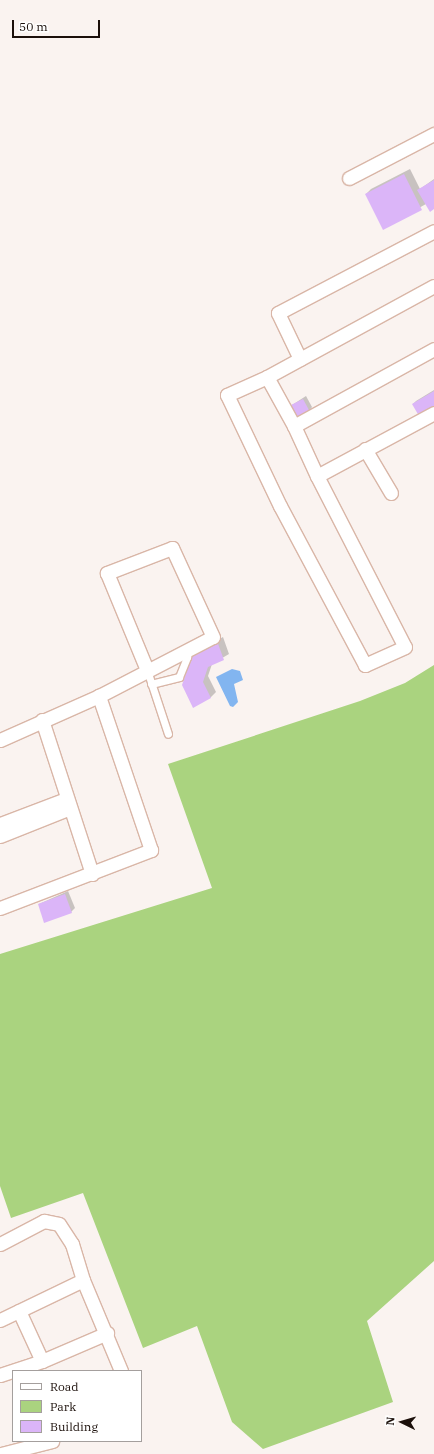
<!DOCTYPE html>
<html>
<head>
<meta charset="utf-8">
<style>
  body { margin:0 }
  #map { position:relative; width:434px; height:1454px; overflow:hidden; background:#faf3f0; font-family:"IBM Plex Serif",serif }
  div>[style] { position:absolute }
  .green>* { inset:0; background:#aad37f }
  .water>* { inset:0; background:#82b5f0 }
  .shadow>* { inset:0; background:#0003 }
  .building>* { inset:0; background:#dbb5f8 }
  .roads { filter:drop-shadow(1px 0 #d9b6a7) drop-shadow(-1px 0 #d9b6a7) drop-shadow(0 1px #d9b6a7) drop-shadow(0 -1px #d9b6a7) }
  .service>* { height:7px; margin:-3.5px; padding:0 3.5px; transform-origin:3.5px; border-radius:3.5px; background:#fff }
  .minor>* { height:13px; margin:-6.5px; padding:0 6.5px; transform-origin:6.5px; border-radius:6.5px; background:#fff }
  span { translate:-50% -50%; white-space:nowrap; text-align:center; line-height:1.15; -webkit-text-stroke:3px #fff; paint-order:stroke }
  .legend { position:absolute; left:12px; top:1370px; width:130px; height:72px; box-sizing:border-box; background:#fff; border:1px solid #a49f9d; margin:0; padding:5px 7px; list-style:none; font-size:12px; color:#1b0f0a }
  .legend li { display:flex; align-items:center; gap:8px; height:20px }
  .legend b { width:20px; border:1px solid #a49f9d }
  .north { position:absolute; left:382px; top:1402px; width:40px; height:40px; -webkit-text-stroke:3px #fff; paint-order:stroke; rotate:275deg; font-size:11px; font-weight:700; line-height:16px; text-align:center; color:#1b0f0a }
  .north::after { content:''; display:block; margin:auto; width:14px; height:18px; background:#1b0f0a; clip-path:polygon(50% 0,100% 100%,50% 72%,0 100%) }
  .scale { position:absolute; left:12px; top:20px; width:88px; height:18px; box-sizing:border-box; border:2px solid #1b0f0a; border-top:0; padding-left:5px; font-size:12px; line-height:14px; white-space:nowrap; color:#1b0f0a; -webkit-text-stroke:3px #fff; paint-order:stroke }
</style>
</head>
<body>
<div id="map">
  <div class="green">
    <div style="clip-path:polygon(434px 665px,434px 1261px,367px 1321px,393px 1402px,263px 1449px,232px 1422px,197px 1326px,143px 1348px,83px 1193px,11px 1218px,0 1186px,0 954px,212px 888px,168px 764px,360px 701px,405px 683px)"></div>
  </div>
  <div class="water">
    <div style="clip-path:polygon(232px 669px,240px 671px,243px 680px,234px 684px,238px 702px,233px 707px,230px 706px,216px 677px)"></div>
  </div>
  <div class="shadow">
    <div style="clip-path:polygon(410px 169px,420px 189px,434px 179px,434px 208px,426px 204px,383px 228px,366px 194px,371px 189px)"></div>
    <div style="clip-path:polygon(434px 390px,434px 406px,413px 404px,416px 401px)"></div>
    <div style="clip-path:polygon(306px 396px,312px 407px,309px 411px,292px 405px)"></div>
    <div style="clip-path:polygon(223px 637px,229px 654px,212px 664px,208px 676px,216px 692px,210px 698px,183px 685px,199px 650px)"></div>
    <div style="clip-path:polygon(68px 891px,75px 908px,71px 912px,39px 904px)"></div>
  </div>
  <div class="building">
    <div style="clip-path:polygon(404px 174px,422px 210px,383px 230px,365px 194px)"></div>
    <div style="clip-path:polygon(434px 180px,434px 209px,430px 212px,417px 190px)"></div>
    <div style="clip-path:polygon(434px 391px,434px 407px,419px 416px,412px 404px)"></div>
    <div style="clip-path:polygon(303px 399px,310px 412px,297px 418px,291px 405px)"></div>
    <div style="clip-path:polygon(217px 641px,224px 660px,208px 667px,203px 682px,211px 698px,193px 708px,182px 685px,192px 655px)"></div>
    <div style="clip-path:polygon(65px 894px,72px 913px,44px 923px,38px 904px)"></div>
  </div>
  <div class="roads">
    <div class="service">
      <div style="left:147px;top:670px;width:67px;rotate:71.8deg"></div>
      <div style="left:151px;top:684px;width:29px;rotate:-14deg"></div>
      <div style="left:179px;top:677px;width:22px;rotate:-68deg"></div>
      <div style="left:187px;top:657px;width:7px;rotate:-106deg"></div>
    </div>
    <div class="minor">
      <div style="left:349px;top:178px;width:96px;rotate:-27.4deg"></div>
      <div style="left:300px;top:359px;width:51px;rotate:-115.6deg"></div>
      <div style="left:278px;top:313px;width:176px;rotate:-27.7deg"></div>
      <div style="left:267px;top:377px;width:56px;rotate:61.1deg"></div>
      <div style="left:294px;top:426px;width:55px;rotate:65.3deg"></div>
      <div style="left:317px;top:476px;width:192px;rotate:62.8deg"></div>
      <div style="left:405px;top:647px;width:44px;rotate:155.8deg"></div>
      <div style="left:365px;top:665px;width:180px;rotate:-118.1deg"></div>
      <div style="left:280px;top:506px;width:123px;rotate:-115.5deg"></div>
      <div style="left:227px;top:395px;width:44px;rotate:-24.2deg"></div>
      <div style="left:267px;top:377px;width:190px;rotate:-28.6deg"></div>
      <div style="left:294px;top:426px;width:160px;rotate:-28.8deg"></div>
      <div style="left:365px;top:449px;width:51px;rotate:59.4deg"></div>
      <div style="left:317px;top:476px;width:133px;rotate:-28.3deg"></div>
      <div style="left:42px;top:720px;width:162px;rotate:72deg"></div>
      <div style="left:0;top:740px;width:108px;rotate:-24deg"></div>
      <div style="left:99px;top:696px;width:128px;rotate:-27.4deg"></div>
      <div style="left:213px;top:637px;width:98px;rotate:-114.7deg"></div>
      <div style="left:172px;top:548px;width:70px;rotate:159deg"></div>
      <div style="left:107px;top:573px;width:105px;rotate:67.6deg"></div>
      <div style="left:0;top:824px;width:71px;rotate:-20.7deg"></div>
      <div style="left:0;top:836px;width:75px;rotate:-21.8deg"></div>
      <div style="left:0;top:908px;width:162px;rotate:-21deg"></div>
      <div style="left:151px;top:850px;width:163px;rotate:-108.7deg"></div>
      <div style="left:0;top:1244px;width:50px;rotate:-27.6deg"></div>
      <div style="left:44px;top:1221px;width:15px;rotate:11deg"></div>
      <div style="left:59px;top:1224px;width:24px;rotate:57deg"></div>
      <div style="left:72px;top:1244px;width:38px;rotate:73deg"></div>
      <div style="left:83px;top:1280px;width:99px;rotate:67.3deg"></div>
      <div style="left:19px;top:1311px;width:55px;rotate:65.3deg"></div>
      <div style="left:0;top:1320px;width:92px;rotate:-25.7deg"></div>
      <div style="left:0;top:1375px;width:44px;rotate:-18.4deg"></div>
      <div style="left:42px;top:1361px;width:71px;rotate:-23.3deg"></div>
      <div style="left:1px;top:1454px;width:53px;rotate:-14.3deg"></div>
    </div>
  </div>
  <ul class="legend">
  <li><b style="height:5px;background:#fff"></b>Road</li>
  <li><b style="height:11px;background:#aad37f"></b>Park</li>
  <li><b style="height:11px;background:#dbb5f8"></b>Building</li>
  </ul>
  <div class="north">N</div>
  <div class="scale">50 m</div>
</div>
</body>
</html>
